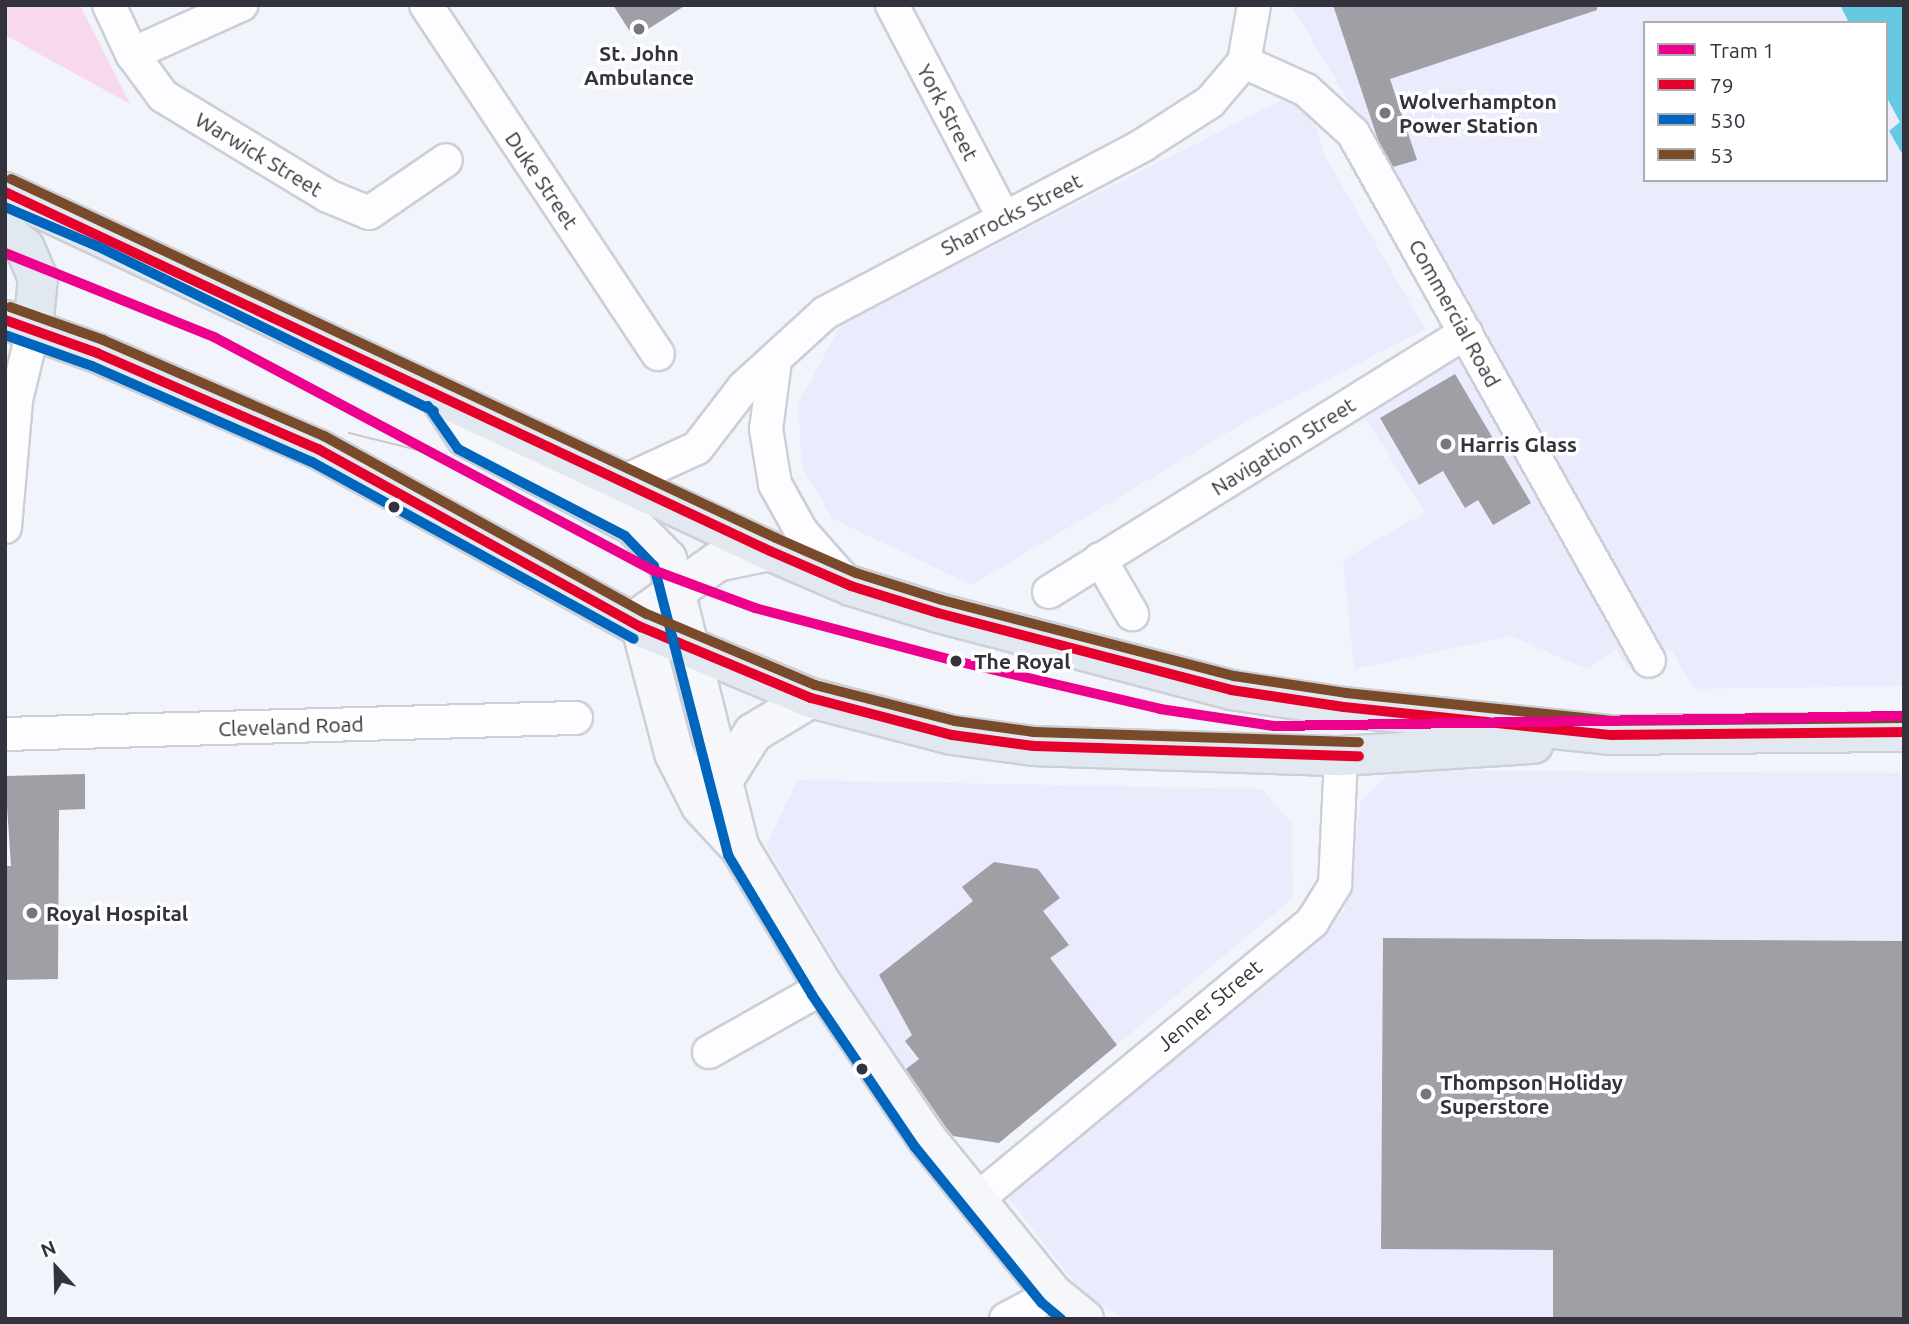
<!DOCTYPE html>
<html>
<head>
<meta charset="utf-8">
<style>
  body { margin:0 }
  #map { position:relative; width:1909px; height:1324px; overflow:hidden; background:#f2f4fc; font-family:Ubuntu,sans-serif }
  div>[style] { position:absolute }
  .built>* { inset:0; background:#eaecfd }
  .green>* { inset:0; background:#f8d8ed }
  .water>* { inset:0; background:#66c8e1 }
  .building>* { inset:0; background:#a19fa6 }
  .roads { filter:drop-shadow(2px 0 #cdcfd7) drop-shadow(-2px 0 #cdcfd7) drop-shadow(0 2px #cdcfd7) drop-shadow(0 -2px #cdcfd7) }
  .street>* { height:32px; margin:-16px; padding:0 16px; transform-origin:16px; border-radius:16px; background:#fdfdff }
  .secondary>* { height:38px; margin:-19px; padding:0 19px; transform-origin:19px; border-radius:19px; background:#f5f7fa }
  .highway>* { height:38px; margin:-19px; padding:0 19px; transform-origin:19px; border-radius:19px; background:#e1e8f0 }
  .tram>* { height:2px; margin:-1px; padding:0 1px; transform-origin:1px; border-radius:1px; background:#c8c8cb }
  .bus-1>* { height:10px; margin:-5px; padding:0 5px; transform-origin:5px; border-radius:5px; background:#e4002b }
  .bus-2>* { height:10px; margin:-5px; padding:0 5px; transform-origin:5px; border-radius:5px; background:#0065bd }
  .bus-3>* { height:10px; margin:-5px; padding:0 5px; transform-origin:5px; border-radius:5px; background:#7a4b2a }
  .tram-1>* { height:10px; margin:-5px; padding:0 5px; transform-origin:5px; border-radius:5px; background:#ec008c }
  .dots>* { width:19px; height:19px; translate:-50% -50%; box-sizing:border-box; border:4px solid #fff; border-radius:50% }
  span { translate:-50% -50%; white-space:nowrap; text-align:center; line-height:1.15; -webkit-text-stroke:7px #fff; paint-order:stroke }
  .poi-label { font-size:21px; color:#32333c; font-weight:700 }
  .left { translate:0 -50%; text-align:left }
  .street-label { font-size:21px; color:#32333c }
  .stop-label { font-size:21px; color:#32333c; font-weight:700 }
  .frame { position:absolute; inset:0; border:7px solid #32333c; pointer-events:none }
  .legend { position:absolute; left:1643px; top:21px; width:245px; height:161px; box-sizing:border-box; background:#fff; border:2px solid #adadb1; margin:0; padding:9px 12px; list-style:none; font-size:21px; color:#32333c }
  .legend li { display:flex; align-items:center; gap:14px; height:35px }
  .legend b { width:35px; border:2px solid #adadb1 }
  .north { position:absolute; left:21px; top:1233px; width:70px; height:70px; -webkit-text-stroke:5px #fff; paint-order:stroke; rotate:338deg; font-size:19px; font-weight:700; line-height:28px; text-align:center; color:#32333c }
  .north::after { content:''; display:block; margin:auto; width:24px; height:32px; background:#32333c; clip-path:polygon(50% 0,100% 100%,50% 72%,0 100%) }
</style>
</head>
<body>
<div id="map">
  <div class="built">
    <div style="clip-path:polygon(1291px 5px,1840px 5px,1849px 23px,1645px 23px,1645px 180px,1886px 180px,1886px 96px,1900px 122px,1890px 131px,1904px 157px,1904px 686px,1694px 689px,1671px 649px,1629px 669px,1616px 649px,1587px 669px,1511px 636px,1354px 669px,1343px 560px,1425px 512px,1358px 407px,1489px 336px)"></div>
    <div style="clip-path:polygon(1282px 100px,1311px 110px,1325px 156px,1425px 329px,1242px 424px,972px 585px,833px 519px,802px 467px,798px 404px,842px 323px)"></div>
    <div style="clip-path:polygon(1393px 770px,1904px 773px,1904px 1319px,1128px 1319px,1087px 1299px,1008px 1197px,1311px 946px,1344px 911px,1361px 800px)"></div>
    <div style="clip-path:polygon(798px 780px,1262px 789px,1292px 824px,1293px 898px,999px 1143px,947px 1135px,901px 1073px,766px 845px)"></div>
  </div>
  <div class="green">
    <div style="clip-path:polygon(5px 5px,80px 5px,130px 104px,5px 35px)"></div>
  </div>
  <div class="water">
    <div style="clip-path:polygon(1840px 5px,1904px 5px,1904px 157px,1889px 131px,1900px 122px,1886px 96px,1886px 23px,1849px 23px)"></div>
  </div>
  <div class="building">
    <div style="clip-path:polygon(613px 5px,686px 5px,634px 38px)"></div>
    <div style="clip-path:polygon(1333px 5px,1597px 5px,1597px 10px,1390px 79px,1417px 160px,1393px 167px,1378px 140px)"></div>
    <div style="clip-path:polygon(1455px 374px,1531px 503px,1493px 525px,1478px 500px,1465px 508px,1443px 471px,1419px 485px,1380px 418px)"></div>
    <div style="clip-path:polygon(85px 774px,85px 809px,59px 810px,58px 979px,5px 980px,5px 866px,11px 866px,5px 776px)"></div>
    <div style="clip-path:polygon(994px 862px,1038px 869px,1060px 898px,1043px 911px,1069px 945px,1050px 958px,1117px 1045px,999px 1143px,953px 1136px,945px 1126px,906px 1069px,919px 1059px,905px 1041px,912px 1035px,879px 975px,973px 901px,962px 887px)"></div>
    <div style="clip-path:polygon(1383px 938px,1904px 941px,1904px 1319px,1553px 1319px,1553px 1250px,1381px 1249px)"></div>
  </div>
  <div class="roads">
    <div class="street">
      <div style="left:109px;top:5px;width:54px;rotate:64.9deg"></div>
      <div style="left:132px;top:54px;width:52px;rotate:53.6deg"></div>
      <div style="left:163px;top:96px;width:193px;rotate:31.2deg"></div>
      <div style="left:328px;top:196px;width:44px;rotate:22.5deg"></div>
      <div style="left:369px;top:213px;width:93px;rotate:-34.5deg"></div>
      <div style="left:426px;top:5px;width:419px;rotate:56.4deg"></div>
      <div style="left:892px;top:5px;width:241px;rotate:62.3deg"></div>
      <div style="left:132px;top:54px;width:120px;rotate:-24.2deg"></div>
      <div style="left:1244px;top:62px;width:68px;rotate:24.3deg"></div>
      <div style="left:1306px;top:90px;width:64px;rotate:42.5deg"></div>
      <div style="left:1353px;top:133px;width:605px;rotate:60.72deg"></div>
      <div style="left:775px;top:361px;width:69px;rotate:97.5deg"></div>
      <div style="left:766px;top:429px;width:56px;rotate:80.7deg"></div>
      <div style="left:775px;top:484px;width:54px;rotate:61deg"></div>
      <div style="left:801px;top:531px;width:65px;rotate:48.7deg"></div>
      <div style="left:623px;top:482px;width:81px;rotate:-24.7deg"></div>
      <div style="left:697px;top:448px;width:77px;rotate:-52.4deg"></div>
      <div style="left:744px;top:387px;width:110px;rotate:-42.4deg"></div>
      <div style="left:825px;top:313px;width:360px;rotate:-27.8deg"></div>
      <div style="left:1143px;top:145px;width:80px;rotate:-32.7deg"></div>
      <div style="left:1210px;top:102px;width:52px;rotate:-49.6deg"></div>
      <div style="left:1244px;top:62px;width:58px;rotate:-80deg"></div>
      <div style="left:5px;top:527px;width:127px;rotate:-85deg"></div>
      <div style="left:16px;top:400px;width:72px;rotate:-76.3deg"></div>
      <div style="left:1100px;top:559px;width:64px;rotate:59.8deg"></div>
      <div style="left:1049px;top:592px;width:491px;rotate:-31.9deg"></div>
      <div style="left:5px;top:734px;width:571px;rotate:-1.61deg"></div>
      <div style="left:709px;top:1052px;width:132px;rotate:-29.5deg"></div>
      <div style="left:975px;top:1201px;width:438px;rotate:-39.6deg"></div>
      <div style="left:1312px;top:922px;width:44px;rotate:-58.1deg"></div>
      <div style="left:1335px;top:885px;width:129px;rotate:-87.3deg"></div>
      <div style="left:1006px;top:1319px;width:53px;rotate:-28deg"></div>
    </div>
    <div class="secondary">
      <div style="left:440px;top:398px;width:47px;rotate:56.3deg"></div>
      <div style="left:466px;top:437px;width:189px;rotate:27.8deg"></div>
      <div style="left:633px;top:525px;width:48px;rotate:45deg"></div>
      <div style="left:667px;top:559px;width:296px;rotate:75.9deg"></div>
      <div style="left:770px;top:551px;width:54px;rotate:168.3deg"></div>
      <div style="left:717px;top:562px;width:90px;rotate:144.5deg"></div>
      <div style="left:644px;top:614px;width:13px;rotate:103deg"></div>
      <div style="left:641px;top:627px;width:130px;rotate:75.3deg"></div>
      <div style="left:674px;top:753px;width:59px;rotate:63deg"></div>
      <div style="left:701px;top:806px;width:57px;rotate:47.1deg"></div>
      <div style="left:740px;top:848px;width:162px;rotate:58.9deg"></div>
      <div style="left:824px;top:987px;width:184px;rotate:55.9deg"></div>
      <div style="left:927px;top:1139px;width:200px;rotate:50.9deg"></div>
      <div style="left:1053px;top:1294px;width:40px;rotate:39deg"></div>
      <div style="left:723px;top:781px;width:57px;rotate:-58deg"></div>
      <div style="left:753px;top:733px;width:68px;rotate:-31.1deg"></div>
    </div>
    <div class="highway">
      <div style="left:5px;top:192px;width:845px;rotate:25.14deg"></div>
      <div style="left:770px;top:551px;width:88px;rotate:23.4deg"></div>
      <div style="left:851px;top:586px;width:91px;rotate:17.2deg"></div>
      <div style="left:938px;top:613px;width:303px;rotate:14.7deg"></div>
      <div style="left:1231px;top:690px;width:114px;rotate:8.6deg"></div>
      <div style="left:1344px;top:707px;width:269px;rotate:6deg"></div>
      <div style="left:1612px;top:735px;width:292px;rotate:-0.6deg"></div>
      <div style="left:5px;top:231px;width:26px;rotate:40deg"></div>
      <div style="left:25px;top:248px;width:33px;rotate:67deg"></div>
      <div style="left:38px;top:278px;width:52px;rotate:95.5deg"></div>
      <div style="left:5px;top:320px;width:98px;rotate:19.7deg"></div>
      <div style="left:97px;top:353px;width:241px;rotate:23.5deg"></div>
      <div style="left:318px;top:449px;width:369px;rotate:28.9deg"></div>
      <div style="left:641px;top:627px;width:184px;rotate:22.7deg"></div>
      <div style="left:811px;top:698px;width:146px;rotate:14.7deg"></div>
      <div style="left:952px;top:735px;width:82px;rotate:7.7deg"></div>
      <div style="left:1033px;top:746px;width:308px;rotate:1.9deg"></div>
      <div style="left:1341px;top:756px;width:193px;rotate:-3.6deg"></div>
    </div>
  </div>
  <div class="tram">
    <div style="left:349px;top:433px;width:92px;rotate:13.9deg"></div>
  </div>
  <div class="bus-1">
    <div style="left:5px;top:192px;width:845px;rotate:25.14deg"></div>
    <div style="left:770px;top:551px;width:88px;rotate:23.4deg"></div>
    <div style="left:851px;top:586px;width:91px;rotate:17.2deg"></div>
    <div style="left:938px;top:613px;width:303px;rotate:14.7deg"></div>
    <div style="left:1231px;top:690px;width:114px;rotate:8.6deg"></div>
    <div style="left:1344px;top:707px;width:269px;rotate:6deg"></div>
    <div style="left:1612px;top:735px;width:292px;rotate:-0.6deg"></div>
    <div style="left:5px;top:320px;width:98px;rotate:19.7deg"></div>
    <div style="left:97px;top:353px;width:241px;rotate:23.5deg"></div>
    <div style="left:318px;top:449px;width:369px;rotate:28.9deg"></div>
    <div style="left:641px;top:627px;width:184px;rotate:22.7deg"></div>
    <div style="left:811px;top:698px;width:146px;rotate:14.7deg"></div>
    <div style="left:952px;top:735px;width:82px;rotate:7.7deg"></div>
    <div style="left:1033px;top:746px;width:326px;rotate:1.8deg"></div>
  </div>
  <div class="bus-2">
    <div style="left:5px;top:207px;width:100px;rotate:23deg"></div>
    <div style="left:97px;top:246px;width:375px;rotate:26.1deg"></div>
    <div style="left:5px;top:335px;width:92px;rotate:19.6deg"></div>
    <div style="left:92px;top:366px;width:240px;rotate:23.6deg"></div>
    <div style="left:312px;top:462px;width:367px;rotate:28.8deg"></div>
    <div style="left:428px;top:406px;width:52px;rotate:55.1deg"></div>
    <div style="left:458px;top:449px;width:188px;rotate:27.5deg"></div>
    <div style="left:625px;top:536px;width:42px;rotate:46deg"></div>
    <div style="left:654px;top:566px;width:298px;rotate:75.6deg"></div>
    <div style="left:728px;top:855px;width:163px;rotate:59deg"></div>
    <div style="left:812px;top:995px;width:184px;rotate:55.9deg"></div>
    <div style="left:915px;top:1147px;width:201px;rotate:50.9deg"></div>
    <div style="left:1042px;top:1303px;width:25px;rotate:40deg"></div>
  </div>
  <div class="bus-3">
    <div style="left:11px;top:179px;width:845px;rotate:25.14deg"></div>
    <div style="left:776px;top:538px;width:87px;rotate:23.6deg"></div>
    <div style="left:856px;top:573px;width:90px;rotate:17.4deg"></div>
    <div style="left:942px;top:600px;width:302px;rotate:14.6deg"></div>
    <div style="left:1234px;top:676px;width:113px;rotate:8.6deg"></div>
    <div style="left:1346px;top:693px;width:268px;rotate:6deg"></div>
    <div style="left:1613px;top:721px;width:291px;rotate:-0.6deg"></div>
    <div style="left:10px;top:307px;width:99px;rotate:19.5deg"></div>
    <div style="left:103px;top:340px;width:241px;rotate:23.5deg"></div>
    <div style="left:324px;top:436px;width:369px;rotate:28.9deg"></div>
    <div style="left:647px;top:614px;width:182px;rotate:22.9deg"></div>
    <div style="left:815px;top:685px;width:145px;rotate:14.4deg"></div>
    <div style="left:955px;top:721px;width:80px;rotate:7.9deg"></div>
    <div style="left:1034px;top:732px;width:325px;rotate:1.8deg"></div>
  </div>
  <div class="tram-1">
    <div style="left:5px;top:253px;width:225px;rotate:21.9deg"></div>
    <div style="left:214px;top:337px;width:497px;rotate:28deg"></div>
    <div style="left:653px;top:570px;width:109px;rotate:20.4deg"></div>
    <div style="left:755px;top:608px;width:208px;rotate:14.8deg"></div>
    <div style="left:956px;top:661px;width:210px;rotate:13.2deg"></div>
    <div style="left:1160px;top:709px;width:115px;rotate:8.5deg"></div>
    <div style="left:1274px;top:726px;width:630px;rotate:-0.91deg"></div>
  </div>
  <div class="dots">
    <div style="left:639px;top:29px;background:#75777f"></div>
    <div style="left:1385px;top:113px;background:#75777f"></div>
    <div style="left:1446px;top:444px;background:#75777f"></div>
    <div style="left:394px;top:507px;background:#32333c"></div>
    <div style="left:956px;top:661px;background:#32333c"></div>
    <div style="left:32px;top:913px;background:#75777f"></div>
    <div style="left:862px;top:1069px;background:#32333c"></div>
    <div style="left:1426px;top:1094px;background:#75777f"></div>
  </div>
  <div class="poi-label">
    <span style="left:639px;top:65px">St. John<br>Ambulance</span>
    <span class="left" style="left:1399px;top:113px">Wolverhampton<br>Power Station</span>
    <span class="left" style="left:1460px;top:444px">Harris Glass</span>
    <span class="left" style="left:46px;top:913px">Royal Hospital</span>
    <span class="left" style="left:1440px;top:1094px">Thompson Holiday<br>Superstore</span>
  </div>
  <div class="street-label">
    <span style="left:948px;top:112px;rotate:62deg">York Street</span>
    <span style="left:259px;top:154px;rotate:31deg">Warwick Street</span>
    <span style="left:542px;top:180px;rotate:56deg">Duke Street</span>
    <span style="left:1011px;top:214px;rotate:-27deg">Sharrocks Street</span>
    <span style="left:1455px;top:313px;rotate:61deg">Commercial Road</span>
    <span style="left:1283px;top:446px;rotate:-32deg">Navigation Street</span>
    <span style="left:291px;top:726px;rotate:-2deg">Cleveland Road</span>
    <span style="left:1209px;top:1005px;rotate:-40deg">Jenner Street</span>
  </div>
  <div class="stop-label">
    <span class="left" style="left:974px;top:661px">The Royal</span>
  </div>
  <div class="frame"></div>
  <ul class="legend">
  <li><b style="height:9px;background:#ec008c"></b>Tram 1</li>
  <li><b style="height:9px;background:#e4002b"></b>79</li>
  <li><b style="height:9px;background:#0065bd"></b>530</li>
  <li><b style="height:9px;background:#7a4b2a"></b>53</li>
  </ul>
  <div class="north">N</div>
</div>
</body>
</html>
